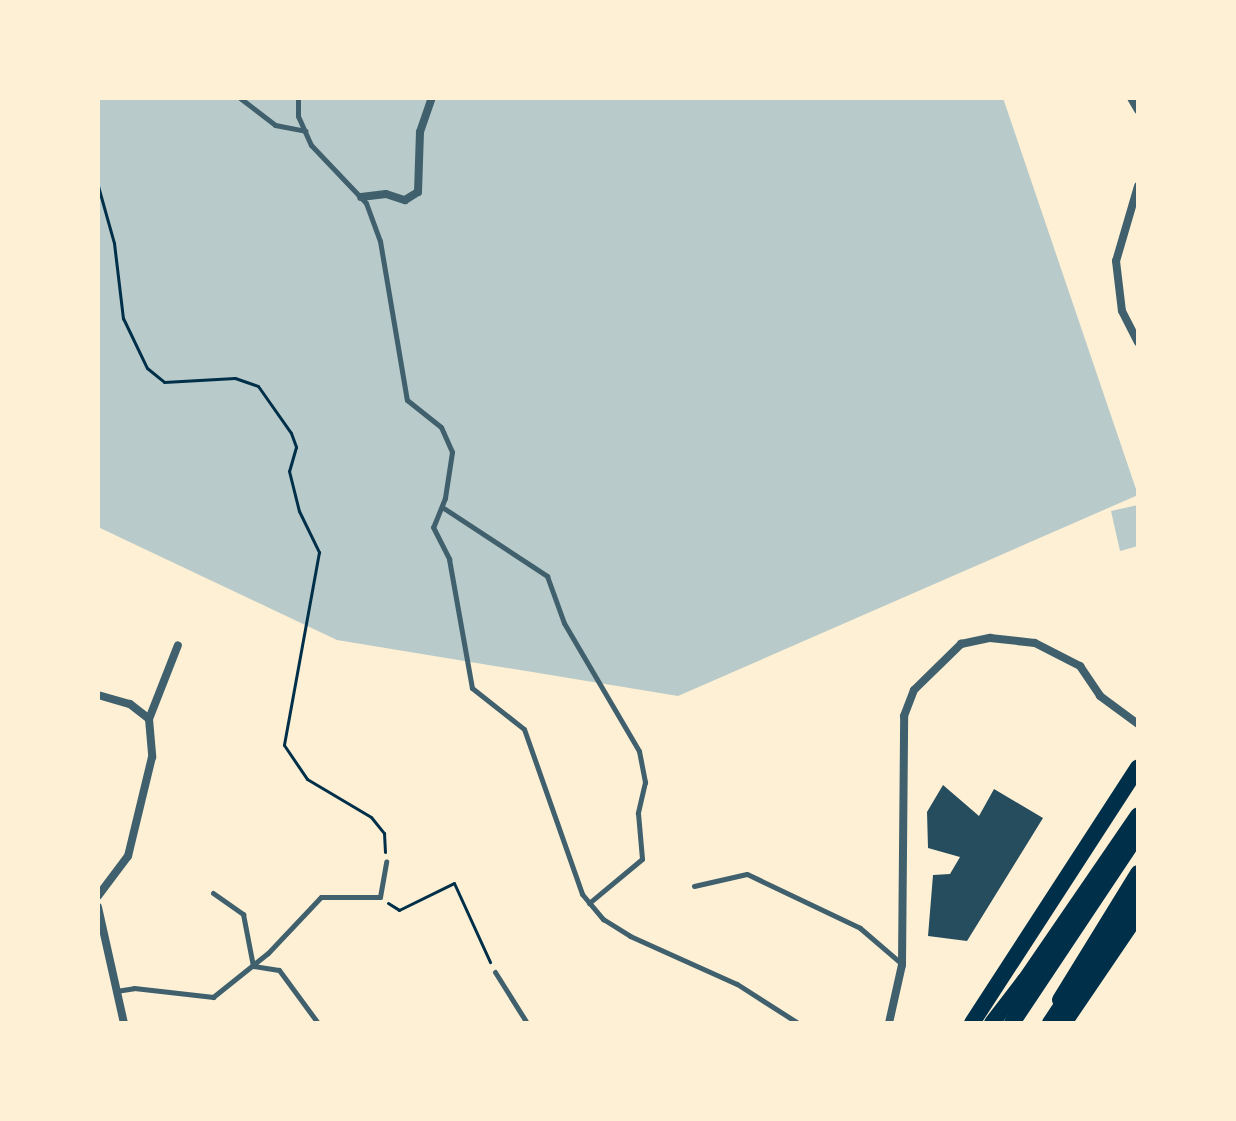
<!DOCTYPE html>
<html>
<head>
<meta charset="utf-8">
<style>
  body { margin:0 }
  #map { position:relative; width:1236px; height:1121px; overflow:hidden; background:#fdf0d5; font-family:"Roboto Condensed",sans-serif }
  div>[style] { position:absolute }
  .green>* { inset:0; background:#b9caca }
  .building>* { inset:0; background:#264d5e }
  .path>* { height:3px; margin:-1.5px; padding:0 1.5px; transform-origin:1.5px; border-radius:1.5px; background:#003049 }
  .service>* { height:5px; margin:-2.5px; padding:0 2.5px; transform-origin:2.5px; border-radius:2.5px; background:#3f606c }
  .minor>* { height:8px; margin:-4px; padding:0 4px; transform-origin:4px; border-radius:4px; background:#3f606c }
  .primary>* { height:16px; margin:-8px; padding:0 8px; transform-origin:8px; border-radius:8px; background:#003049 }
  .trunk>* { height:16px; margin:-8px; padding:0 8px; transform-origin:8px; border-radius:8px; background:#003049 }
  span { translate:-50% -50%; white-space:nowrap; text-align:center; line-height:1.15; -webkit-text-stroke:8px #fdf0d5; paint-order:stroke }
  .frame { position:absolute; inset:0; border:100px solid #fdf0d5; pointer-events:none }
</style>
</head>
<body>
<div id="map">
  <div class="green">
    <div style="clip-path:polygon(98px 98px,1003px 98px,1138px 495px,678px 696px,337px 640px,98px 527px)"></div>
    <div style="clip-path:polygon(1138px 505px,1138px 546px,1120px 551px,1111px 511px)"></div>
  </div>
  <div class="building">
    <div style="clip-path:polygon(943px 785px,979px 816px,994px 789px,1043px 818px,967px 941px,928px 936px,933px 875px,950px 874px,960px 857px,928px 848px,927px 812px)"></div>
  </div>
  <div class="path">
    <div style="left:98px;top:186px;width:59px;rotate:74.3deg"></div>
    <div style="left:114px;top:243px;width:76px;rotate:83.2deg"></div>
    <div style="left:123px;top:318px;width:55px;rotate:64.4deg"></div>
    <div style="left:147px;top:368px;width:22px;rotate:39deg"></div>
    <div style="left:164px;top:382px;width:71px;rotate:-3.2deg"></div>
    <div style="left:235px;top:378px;width:24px;rotate:19deg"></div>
    <div style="left:258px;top:386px;width:57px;rotate:54.9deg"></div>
    <div style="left:291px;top:433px;width:15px;rotate:70deg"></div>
    <div style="left:296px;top:447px;width:25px;rotate:106deg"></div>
    <div style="left:289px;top:471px;width:41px;rotate:76deg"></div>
    <div style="left:299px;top:511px;width:46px;rotate:64deg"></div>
    <div style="left:319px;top:552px;width:196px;rotate:100.3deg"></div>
    <div style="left:284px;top:745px;width:41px;rotate:55.9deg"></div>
    <div style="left:307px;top:779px;width:74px;rotate:30.7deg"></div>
    <div style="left:371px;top:817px;width:21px;rotate:51deg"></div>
    <div style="left:384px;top:833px;width:19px;rotate:87deg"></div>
    <div style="left:388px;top:903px;width:13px;rotate:32deg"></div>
    <div style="left:399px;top:910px;width:61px;rotate:-26.1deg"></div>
    <div style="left:454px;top:883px;width:87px;rotate:65.5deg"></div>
  </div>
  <div class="service">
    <div style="left:240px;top:98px;width:44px;rotate:37.6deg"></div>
    <div style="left:275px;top:125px;width:31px;rotate:11deg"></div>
    <div style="left:298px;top:98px;width:18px;rotate:90deg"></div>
    <div style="left:298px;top:116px;width:32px;rotate:66deg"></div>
    <div style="left:311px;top:145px;width:80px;rotate:46.5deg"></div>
    <div style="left:366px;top:203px;width:40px;rotate:69.8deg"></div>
    <div style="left:380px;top:241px;width:161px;rotate:80.4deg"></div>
    <div style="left:407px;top:400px;width:43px;rotate:38.5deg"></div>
    <div style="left:441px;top:427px;width:27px;rotate:66deg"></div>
    <div style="left:452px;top:452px;width:47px;rotate:98.7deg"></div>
    <div style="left:445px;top:498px;width:31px;rotate:112deg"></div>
    <div style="left:433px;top:527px;width:36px;rotate:63deg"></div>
    <div style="left:449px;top:559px;width:131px;rotate:79.9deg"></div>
    <div style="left:472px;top:688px;width:66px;rotate:38.3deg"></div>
    <div style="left:524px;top:729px;width:175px;rotate:70.6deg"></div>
    <div style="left:582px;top:894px;width:33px;rotate:50deg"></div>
    <div style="left:603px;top:919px;width:32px;rotate:32deg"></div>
    <div style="left:630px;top:936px;width:117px;rotate:24.2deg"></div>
    <div style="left:737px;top:984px;width:72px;rotate:32.6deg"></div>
    <div style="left:442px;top:507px;width:126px;rotate:33.3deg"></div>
    <div style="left:547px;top:576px;width:50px;rotate:70.1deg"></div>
    <div style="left:564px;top:623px;width:148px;rotate:59.6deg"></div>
    <div style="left:639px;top:751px;width:32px;rotate:79deg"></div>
    <div style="left:645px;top:782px;width:32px;rotate:103deg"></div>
    <div style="left:638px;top:813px;width:46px;rotate:85deg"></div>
    <div style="left:642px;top:859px;width:69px;rotate:140.3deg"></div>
    <div style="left:694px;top:886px;width:54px;rotate:-12.8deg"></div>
    <div style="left:747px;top:874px;width:125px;rotate:25.5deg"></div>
    <div style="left:860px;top:928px;width:55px;rotate:40.6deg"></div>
    <div style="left:213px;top:893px;width:37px;rotate:35deg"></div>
    <div style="left:243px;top:914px;width:53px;rotate:79.1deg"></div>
    <div style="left:253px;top:966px;width:26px;rotate:9deg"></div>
    <div style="left:279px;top:970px;width:66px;rotate:53.7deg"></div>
    <div style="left:495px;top:972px;width:60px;rotate:57.9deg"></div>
    <div style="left:116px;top:991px;width:18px;rotate:-9deg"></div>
    <div style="left:134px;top:988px;width:80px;rotate:6.5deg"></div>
    <div style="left:213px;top:997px;width:70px;rotate:-38.7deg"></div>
    <div style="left:268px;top:953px;width:77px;rotate:-46.6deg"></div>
    <div style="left:321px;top:897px;width:59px"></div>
    <div style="left:380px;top:897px;width:36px;rotate:-80deg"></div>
  </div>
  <div class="minor">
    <div style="left:1131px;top:98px;width:14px;rotate:60deg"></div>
    <div style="left:1138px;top:186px;width:78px;rotate:106.3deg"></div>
    <div style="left:1116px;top:261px;width:50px;rotate:83.2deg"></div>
    <div style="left:1122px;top:311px;width:35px;rotate:63deg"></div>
    <div style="left:361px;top:197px;width:25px;rotate:-7deg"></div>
    <div style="left:386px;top:194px;width:20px;rotate:18deg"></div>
    <div style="left:405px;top:200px;width:15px;rotate:-32deg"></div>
    <div style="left:418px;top:192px;width:60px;rotate:-88.1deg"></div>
    <div style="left:420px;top:132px;width:36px;rotate:-71deg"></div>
    <div style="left:98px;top:695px;width:33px;rotate:16deg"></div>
    <div style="left:130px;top:704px;width:24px;rotate:38deg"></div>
    <div style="left:149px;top:719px;width:38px;rotate:85deg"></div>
    <div style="left:152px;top:757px;width:102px;rotate:103.6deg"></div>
    <div style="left:128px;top:856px;width:50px;rotate:126.9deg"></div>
    <div style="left:149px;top:719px;width:79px;rotate:-68.6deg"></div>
    <div style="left:98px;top:907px;width:119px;rotate:77.4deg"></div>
    <div style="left:889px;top:1023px;width:59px;rotate:-77.4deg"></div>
    <div style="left:902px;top:965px;width:249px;rotate:-89.5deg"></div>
    <div style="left:904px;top:716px;width:28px;rotate:-69deg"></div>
    <div style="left:914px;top:690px;width:66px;rotate:-44.4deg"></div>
    <div style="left:961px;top:644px;width:30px;rotate:-12deg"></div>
    <div style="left:990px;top:638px;width:45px;rotate:6.3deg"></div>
    <div style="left:1035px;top:643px;width:51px;rotate:27.1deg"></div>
    <div style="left:1080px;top:666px;width:36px;rotate:56deg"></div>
    <div style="left:1100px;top:696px;width:47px;rotate:36.4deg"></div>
  </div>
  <div class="primary">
    <div style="left:1017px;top:992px;width:214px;rotate:-55.6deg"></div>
    <div style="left:1060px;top:1000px;width:149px;rotate:-58.4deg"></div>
    <div style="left:1064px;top:1023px;width:132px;rotate:-55.8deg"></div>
  </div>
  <div class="trunk">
    <div style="left:972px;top:1023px;width:305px;rotate:-57deg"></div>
    <div style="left:992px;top:1023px;width:54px;rotate:-52.5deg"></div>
    <div style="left:1012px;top:1023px;width:227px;rotate:-56.3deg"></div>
    <div style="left:1050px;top:1023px;width:159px;rotate:-56.5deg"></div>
  </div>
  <div class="frame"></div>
</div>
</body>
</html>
